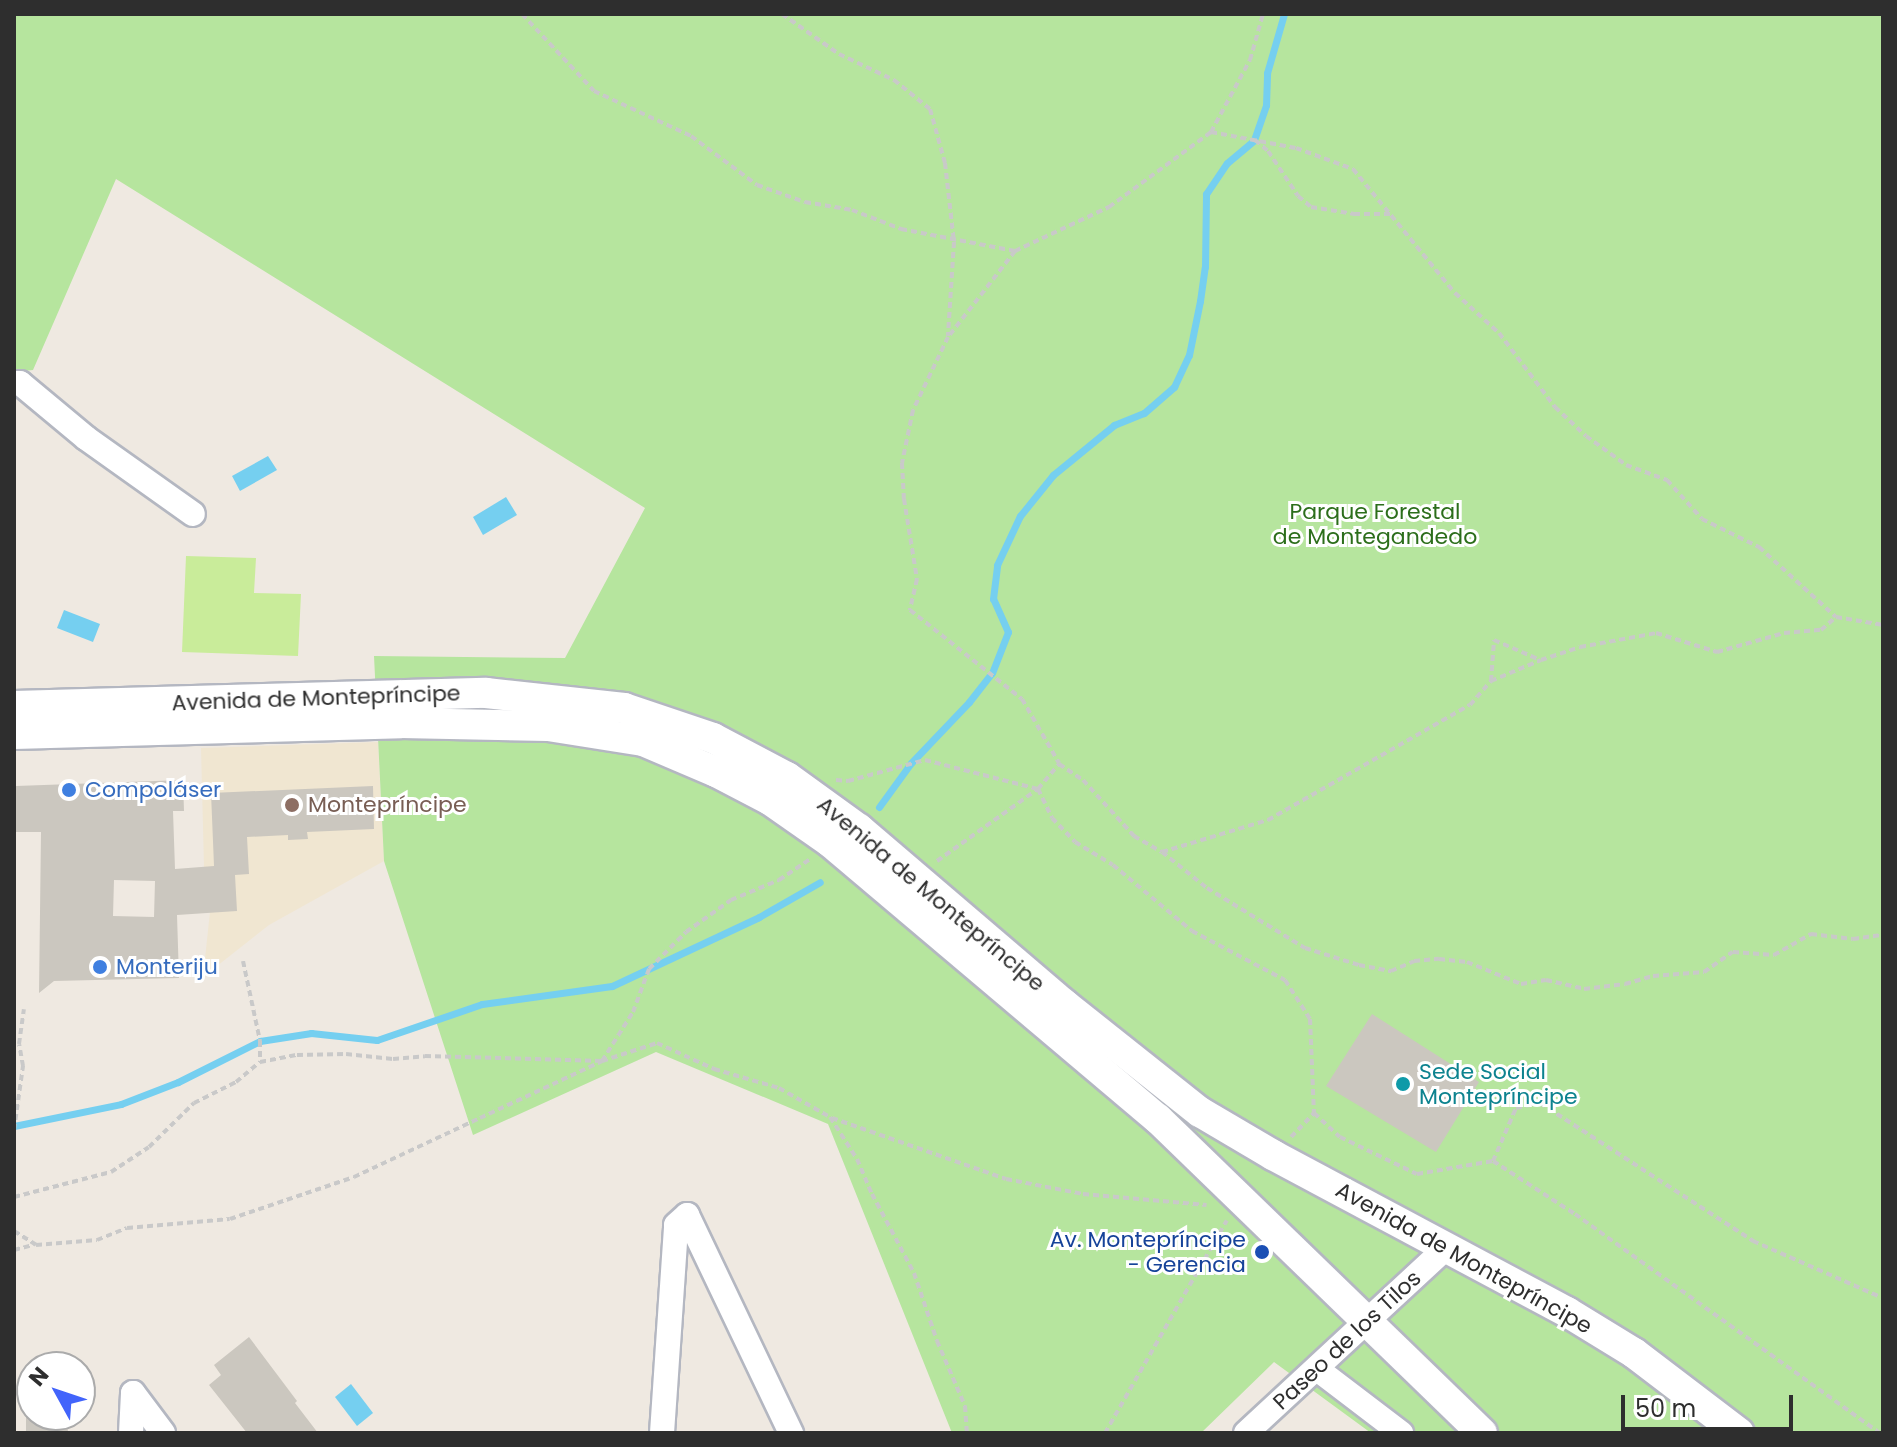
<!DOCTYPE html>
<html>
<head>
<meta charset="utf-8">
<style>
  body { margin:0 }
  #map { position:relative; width:1897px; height:1447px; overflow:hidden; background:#efe9e1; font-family:Poppins,sans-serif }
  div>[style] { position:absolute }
  .education>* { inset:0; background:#f0e6d1 }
  .green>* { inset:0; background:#b6e59e }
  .pitch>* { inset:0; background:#c9ec9a }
  .water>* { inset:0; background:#75cff0 }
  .stream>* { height:7px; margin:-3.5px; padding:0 3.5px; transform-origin:3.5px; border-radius:3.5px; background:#75cff0 }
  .building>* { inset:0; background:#cbc7bf }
  .path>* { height:4px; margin-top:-2px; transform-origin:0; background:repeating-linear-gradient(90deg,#c9c9c9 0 6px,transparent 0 10px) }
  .roads { filter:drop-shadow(2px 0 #b4b7c1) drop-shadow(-2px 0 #b4b7c1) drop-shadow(0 2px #b4b7c1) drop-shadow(0 -2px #b4b7c1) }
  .minor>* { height:24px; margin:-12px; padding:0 12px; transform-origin:12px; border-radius:12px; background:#fff }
  .tertiary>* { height:30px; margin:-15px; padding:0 15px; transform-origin:15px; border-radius:15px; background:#fff }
  .dots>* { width:22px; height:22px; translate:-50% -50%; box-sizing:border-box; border:4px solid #fff; border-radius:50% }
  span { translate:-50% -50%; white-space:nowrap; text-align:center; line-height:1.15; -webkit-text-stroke:6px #fff; paint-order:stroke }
  .park-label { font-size:22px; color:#2c6e1b }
  .street-label { font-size:22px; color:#2e2e2e }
  .shop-label { font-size:22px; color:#366cbe }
  .left { translate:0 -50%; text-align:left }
  .education-label { font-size:22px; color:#785e54 }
  .culture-label { font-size:22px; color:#0d838f }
  .transit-label { font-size:22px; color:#164399 }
  .right { translate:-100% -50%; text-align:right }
  .frame { position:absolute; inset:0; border:16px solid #2e2e2e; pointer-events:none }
  .north { position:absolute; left:16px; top:1351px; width:80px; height:80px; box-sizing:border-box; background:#fff; border:2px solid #ababab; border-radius:50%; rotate:310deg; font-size:22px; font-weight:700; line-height:32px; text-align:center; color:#2e2e2e }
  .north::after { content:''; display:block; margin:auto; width:28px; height:36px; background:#4264fb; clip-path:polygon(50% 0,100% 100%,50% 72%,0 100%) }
  .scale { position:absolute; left:1621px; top:1395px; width:172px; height:36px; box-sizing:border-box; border:4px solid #2e2e2e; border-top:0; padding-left:10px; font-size:24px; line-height:28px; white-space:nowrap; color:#2e2e2e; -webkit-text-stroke:6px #fff; paint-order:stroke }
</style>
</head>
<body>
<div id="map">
  <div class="education">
    <div style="clip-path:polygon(378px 742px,384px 861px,269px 925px,203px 977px,210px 912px,204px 867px,201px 748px)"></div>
  </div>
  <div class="green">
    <div style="clip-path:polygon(14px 14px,1883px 14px,1883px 1433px,1371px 1433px,1274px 1362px,1201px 1433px,952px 1433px,828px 1124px,656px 1052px,473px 1135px,384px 861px,374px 656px,565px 658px,645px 508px,116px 179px,33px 370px,14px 372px)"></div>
  </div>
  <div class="pitch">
    <div style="clip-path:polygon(186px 556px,256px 558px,254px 593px,301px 594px,298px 656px,182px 652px)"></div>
  </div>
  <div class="water">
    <div style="clip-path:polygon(268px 456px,277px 470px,240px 491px,232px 476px)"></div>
    <div style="clip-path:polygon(506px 497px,517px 515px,483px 535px,473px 517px)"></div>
    <div style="clip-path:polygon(64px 610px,100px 624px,93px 642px,57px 628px)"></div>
    <div style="clip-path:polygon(351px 1384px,373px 1413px,357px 1426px,335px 1397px)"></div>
  </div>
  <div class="stream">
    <div style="left:879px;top:807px;width:54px;rotate:-54deg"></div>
    <div style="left:911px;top:763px;width:84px;rotate:-46.4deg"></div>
    <div style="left:969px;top:702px;width:37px;rotate:-52deg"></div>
    <div style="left:992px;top:673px;width:44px;rotate:-68.7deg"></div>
    <div style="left:1008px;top:632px;width:36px;rotate:-114deg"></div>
    <div style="left:993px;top:599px;width:34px;rotate:-83deg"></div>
    <div style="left:997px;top:565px;width:54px;rotate:-64.9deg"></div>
    <div style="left:1020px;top:516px;width:53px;rotate:-51.2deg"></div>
    <div style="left:1053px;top:475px;width:79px;rotate:-39.3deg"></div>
    <div style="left:1114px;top:425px;width:32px;rotate:-22deg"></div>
    <div style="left:1144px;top:413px;width:40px;rotate:-41deg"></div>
    <div style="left:1174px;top:387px;width:35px;rotate:-65deg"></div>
    <div style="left:1189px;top:355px;width:55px;rotate:-78.5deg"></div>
    <div style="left:1200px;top:301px;width:34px;rotate:-82deg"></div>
    <div style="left:1205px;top:267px;width:73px;rotate:-89.2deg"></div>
    <div style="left:1206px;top:194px;width:37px;rotate:-56deg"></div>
    <div style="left:1227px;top:163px;width:35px;rotate:-40deg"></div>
    <div style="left:1254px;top:140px;width:37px;rotate:-71deg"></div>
    <div style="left:1266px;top:105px;width:32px;rotate:-88deg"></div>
    <div style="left:1267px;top:73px;width:61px;rotate:-73.9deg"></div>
    <div style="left:14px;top:1126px;width:109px;rotate:-11.6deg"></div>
    <div style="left:121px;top:1104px;width:61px;rotate:-21.1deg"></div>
    <div style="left:178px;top:1082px;width:92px;rotate:-26.6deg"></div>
    <div style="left:260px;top:1041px;width:52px;rotate:-8.9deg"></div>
    <div style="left:311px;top:1033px;width:66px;rotate:6.1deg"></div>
    <div style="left:377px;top:1040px;width:111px;rotate:-18.9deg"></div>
    <div style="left:482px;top:1004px;width:131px;rotate:-7.9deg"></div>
    <div style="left:612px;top:986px;width:162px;rotate:-25.1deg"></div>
    <div style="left:759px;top:917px;width:70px;rotate:-29.8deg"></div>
  </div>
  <div class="building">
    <div style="clip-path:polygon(evenodd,183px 780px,184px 811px,173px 811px,175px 869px,214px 866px,211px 793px,373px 786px,374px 829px,307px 832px,308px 839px,288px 840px,288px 835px,247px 837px,249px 874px,235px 875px,237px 911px,177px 915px,179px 978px,54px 981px,39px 993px,41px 832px,14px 832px,16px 786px,183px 780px,114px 880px,155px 881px,154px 917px,113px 916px,114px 880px)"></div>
    <div style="clip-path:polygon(1372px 1014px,1479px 1082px,1436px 1152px,1326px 1086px)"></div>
    <div style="clip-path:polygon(249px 1337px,297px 1401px,295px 1403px,318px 1433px,247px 1433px,209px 1385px,221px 1375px,214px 1365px)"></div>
    <div style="clip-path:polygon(26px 1415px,67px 1415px,68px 1433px,26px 1433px)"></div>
  </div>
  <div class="path">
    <div style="left:522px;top:14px;width:105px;rotate:46.9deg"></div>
    <div style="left:594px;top:91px;width:107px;rotate:24.9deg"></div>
    <div style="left:691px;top:136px;width:82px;rotate:36.6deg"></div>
    <div style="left:757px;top:185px;width:51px;rotate:19.5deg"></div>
    <div style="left:805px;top:202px;width:48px;rotate:9.7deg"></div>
    <div style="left:852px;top:210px;width:53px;rotate:21.2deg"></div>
    <div style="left:901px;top:229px;width:116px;rotate:10.9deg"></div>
    <div style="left:1015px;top:251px;width:104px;rotate:-25.1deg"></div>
    <div style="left:1109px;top:207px;width:127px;rotate:-36.3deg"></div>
    <div style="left:1211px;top:132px;width:82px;rotate:-61.6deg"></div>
    <div style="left:1250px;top:60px;width:48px;rotate:-74.2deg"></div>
    <div style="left:782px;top:14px;width:70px;rotate:35.1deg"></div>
    <div style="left:839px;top:54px;width:61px;rotate:25.3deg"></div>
    <div style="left:894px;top:80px;width:46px;rotate:38.9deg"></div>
    <div style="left:930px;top:109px;width:56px;rotate:74.5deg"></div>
    <div style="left:945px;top:163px;width:80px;rotate:83.5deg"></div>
    <div style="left:954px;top:242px;width:94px;rotate:93.7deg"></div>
    <div style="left:1211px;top:132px;width:86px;rotate:10.7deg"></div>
    <div style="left:1296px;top:148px;width:61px;rotate:20.2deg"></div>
    <div style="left:1353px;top:169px;width:161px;rotate:50.6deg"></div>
    <div style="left:1455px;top:293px;width:59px;rotate:42.3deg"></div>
    <div style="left:1499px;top:333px;width:93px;rotate:52.9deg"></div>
    <div style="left:1555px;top:407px;width:42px;rotate:43.1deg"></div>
    <div style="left:1586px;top:436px;width:49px;rotate:35.9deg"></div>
    <div style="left:1626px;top:465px;width:44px;rotate:20.1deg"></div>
    <div style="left:1667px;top:480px;width:52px;rotate:48.1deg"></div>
    <div style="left:1702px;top:519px;width:64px;rotate:26.2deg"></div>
    <div style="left:1759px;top:547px;width:104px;rotate:42.3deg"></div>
    <div style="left:1836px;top:617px;width:48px;rotate:9.7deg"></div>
    <div style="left:1255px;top:140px;width:17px;rotate:40deg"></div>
    <div style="left:1268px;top:151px;width:54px;rotate:56.3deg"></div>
    <div style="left:1298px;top:196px;width:17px;rotate:40deg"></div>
    <div style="left:1311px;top:207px;width:44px;rotate:9.2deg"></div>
    <div style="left:1354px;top:214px;width:37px"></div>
    <div style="left:1015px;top:251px;width:109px;rotate:127.9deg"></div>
    <div style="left:948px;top:337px;width:81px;rotate:115.6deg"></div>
    <div style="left:913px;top:410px;width:54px;rotate:101.7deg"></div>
    <div style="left:902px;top:463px;width:36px;rotate:87deg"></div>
    <div style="left:904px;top:499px;width:81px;rotate:80.8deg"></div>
    <div style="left:917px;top:579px;width:32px;rotate:103deg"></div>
    <div style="left:910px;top:610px;width:143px;rotate:38.5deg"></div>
    <div style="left:1022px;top:699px;width:74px;rotate:60deg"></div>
    <div style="left:1491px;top:681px;width:41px;rotate:-85.8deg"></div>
    <div style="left:1494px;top:640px;width:48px;rotate:23.4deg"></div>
    <div style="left:836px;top:780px;width:12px;rotate:5deg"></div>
    <div style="left:848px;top:781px;width:80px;rotate:-15.3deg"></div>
    <div style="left:925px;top:760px;width:117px;rotate:14.4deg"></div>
    <div style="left:1038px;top:789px;width:33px;rotate:-50deg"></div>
    <div style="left:1059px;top:764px;width:29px;rotate:34deg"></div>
    <div style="left:1083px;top:780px;width:76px;rotate:47.7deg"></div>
    <div style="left:1134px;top:836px;width:32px;rotate:30deg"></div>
    <div style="left:1162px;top:852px;width:111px;rotate:-16.8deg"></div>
    <div style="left:1268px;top:820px;width:232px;rotate:-29.7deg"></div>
    <div style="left:1470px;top:705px;width:32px;rotate:-49deg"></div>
    <div style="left:1491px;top:681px;width:54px;rotate:-22.8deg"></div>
    <div style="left:1541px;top:660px;width:41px;rotate:-18.4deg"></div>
    <div style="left:1580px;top:647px;width:77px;rotate:-10.4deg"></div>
    <div style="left:1656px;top:633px;width:64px;rotate:17.3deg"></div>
    <div style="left:1717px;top:652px;width:70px;rotate:-15.8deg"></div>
    <div style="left:1784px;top:633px;width:37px;rotate:-5deg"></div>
    <div style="left:1821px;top:630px;width:20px;rotate:-41deg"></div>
    <div style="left:1162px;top:852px;width:58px;rotate:38.7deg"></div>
    <div style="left:1207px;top:888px;width:115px;rotate:31.5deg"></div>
    <div style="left:1305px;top:948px;width:57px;rotate:17.5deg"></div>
    <div style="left:1359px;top:965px;width:33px;rotate:11deg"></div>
    <div style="left:1391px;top:971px;width:25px;rotate:-23deg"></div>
    <div style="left:1414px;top:961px;width:25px;rotate:-5deg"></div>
    <div style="left:1439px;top:959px;width:28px;rotate:6deg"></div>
    <div style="left:1467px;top:962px;width:58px;rotate:22.2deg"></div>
    <div style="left:1521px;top:984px;width:25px;rotate:-9deg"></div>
    <div style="left:1546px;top:980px;width:39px;rotate:13deg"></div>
    <div style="left:1584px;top:989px;width:41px;rotate:-7deg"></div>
    <div style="left:1625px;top:984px;width:29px;rotate:-16deg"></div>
    <div style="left:1653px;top:976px;width:51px;rotate:-4.5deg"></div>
    <div style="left:1704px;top:972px;width:35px;rotate:-35deg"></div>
    <div style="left:1733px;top:952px;width:41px;rotate:4.2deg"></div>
    <div style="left:1774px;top:955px;width:43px;rotate:-29.6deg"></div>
    <div style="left:1811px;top:934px;width:42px;rotate:6.8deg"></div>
    <div style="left:1853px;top:939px;width:30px;rotate:-8deg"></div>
    <div style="left:937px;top:861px;width:124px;rotate:-35.5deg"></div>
    <div style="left:1038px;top:789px;width:32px;rotate:64deg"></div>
    <div style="left:1052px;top:818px;width:33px;rotate:46deg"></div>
    <div style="left:1075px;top:842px;width:44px;rotate:31.2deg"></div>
    <div style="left:1113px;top:865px;width:103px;rotate:39.9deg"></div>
    <div style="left:1192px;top:931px;width:105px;rotate:27.8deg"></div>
    <div style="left:1285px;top:980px;width:46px;rotate:57.3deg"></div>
    <div style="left:1310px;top:1019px;width:94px;rotate:87.6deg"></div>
    <div style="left:1314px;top:1113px;width:35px;rotate:43deg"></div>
    <div style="left:1340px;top:1137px;width:85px;rotate:25.7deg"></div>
    <div style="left:1417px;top:1174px;width:77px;rotate:-9.7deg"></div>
    <div style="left:1493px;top:1161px;width:98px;rotate:32.9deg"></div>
    <div style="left:1575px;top:1214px;width:375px;rotate:35.7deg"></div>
    <div style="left:243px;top:961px;width:82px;rotate:78deg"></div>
    <div style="left:260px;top:1041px;width:21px;rotate:90deg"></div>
    <div style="left:832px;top:1118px;width:184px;rotate:19.3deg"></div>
    <div style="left:1006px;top:1179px;width:78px;rotate:11deg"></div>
    <div style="left:1083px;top:1194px;width:124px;rotate:5.1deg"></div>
    <div style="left:14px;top:1130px;width:65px;rotate:-82deg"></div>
    <div style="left:23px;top:1066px;width:22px;rotate:-100deg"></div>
    <div style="left:19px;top:1044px;width:35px;rotate:-82deg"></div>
    <div style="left:1291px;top:1137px;width:33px;rotate:-46deg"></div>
    <div style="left:1493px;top:1161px;width:58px;rotate:-66.5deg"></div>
    <div style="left:1516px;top:1108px;width:25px;rotate:-12deg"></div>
    <div style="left:1540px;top:1103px;width:254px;rotate:32.9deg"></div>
    <div style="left:1753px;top:1241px;width:142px;rotate:23.7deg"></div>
    <div style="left:14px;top:1197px;width:100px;rotate:-14.5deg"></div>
    <div style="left:111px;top:1172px;width:45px;rotate:-33.3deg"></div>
    <div style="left:149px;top:1147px;width:63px;rotate:-44.4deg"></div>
    <div style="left:194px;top:1103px;width:47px;rotate:-26.6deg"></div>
    <div style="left:236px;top:1082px;width:31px;rotate:-40deg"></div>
    <div style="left:260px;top:1062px;width:38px;rotate:-11deg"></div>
    <div style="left:297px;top:1055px;width:49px;rotate:-1.2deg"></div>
    <div style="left:346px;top:1054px;width:47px;rotate:6.1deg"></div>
    <div style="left:393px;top:1059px;width:32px;rotate:-5deg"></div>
    <div style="left:425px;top:1056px;width:177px;rotate:1.6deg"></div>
    <div style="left:602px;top:1061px;width:58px;rotate:-18.1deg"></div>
    <div style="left:657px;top:1043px;width:63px;rotate:24.5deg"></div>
    <div style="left:714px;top:1069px;width:68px;rotate:16.3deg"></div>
    <div style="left:779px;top:1088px;width:59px;rotate:29.6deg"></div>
    <div style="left:830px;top:1117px;width:50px;rotate:57.3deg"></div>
    <div style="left:857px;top:1159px;width:38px;rotate:67deg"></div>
    <div style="left:872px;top:1194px;width:89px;rotate:62deg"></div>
    <div style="left:914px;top:1273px;width:72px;rotate:71.3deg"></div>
    <div style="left:937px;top:1341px;width:71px;rotate:66.7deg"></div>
    <div style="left:965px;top:1406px;width:27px;rotate:86deg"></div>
    <div style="left:14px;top:1231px;width:26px;rotate:32deg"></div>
    <div style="left:36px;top:1245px;width:61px;rotate:-4.7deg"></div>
    <div style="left:97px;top:1240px;width:32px;rotate:-22deg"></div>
    <div style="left:127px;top:1228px;width:103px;rotate:-5deg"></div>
    <div style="left:230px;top:1219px;width:131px;rotate:-18.7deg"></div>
    <div style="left:354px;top:1177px;width:139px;rotate:-25.1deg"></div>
    <div style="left:480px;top:1118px;width:135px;rotate:-25deg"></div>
    <div style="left:602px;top:1061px;width:58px;rotate:-57.7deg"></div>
    <div style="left:633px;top:1012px;width:46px;rotate:-69.6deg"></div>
    <div style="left:649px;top:969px;width:52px;rotate:-45deg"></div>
    <div style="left:686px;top:932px;width:55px;rotate:-35.4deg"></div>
    <div style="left:731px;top:900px;width:52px;rotate:-22.6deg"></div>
    <div style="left:779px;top:880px;width:37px;rotate:-34deg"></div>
    <div style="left:14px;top:1250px;width:20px;rotate:-15deg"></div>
    <div style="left:1105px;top:1433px;width:245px;rotate:-60.2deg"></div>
  </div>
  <div class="roads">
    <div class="minor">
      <div style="left:14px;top:383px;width:6px"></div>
      <div style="left:20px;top:383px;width:86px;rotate:39.8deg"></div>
      <div style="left:86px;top:438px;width:131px;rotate:35.4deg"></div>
      <div style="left:1317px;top:1369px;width:106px;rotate:37.3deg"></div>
      <div style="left:131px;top:1433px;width:40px;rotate:-87.1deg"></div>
      <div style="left:133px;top:1393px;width:50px;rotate:53.1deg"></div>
      <div style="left:662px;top:1433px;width:208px;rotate:-86.1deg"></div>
      <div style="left:676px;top:1225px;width:15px;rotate:-42deg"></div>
      <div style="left:687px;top:1215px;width:242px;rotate:64.5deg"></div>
      <div style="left:1246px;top:1433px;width:274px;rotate:-42.8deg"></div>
    </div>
    <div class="tertiary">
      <div style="left:14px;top:706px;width:472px;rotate:-1.6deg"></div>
      <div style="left:486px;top:693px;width:139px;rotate:6.2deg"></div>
      <div style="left:624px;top:708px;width:94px;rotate:18.6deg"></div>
      <div style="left:713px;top:738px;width:84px;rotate:27.8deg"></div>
      <div style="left:787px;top:777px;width:89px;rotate:35.8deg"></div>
      <div style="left:859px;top:829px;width:270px;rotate:40.5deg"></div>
      <div style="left:1064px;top:1004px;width:174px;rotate:38.5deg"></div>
      <div style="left:1200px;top:1112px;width:85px;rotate:30.5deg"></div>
      <div style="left:1273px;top:1155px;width:333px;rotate:28.1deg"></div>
      <div style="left:1567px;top:1312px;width:79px;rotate:31.5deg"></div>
      <div style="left:1634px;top:1353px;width:132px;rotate:37.3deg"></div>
      <div style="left:14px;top:734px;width:387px;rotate:-1.6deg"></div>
      <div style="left:401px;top:723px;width:147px;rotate:1.2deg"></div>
      <div style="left:548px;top:726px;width:96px;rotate:9deg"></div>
      <div style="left:643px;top:741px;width:79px;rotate:23deg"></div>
      <div style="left:716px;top:772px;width:61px;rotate:27.4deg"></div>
      <div style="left:770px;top:800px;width:73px;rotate:35deg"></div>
      <div style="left:830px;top:842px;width:429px;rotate:40.2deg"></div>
      <div style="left:1158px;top:1119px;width:451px;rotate:44.1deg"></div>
    </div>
  </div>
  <div class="dots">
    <div style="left:69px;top:790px;background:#3f7fe0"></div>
    <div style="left:292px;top:805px;background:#8d6e63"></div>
    <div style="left:100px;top:967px;background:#3f7fe0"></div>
    <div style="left:1403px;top:1084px;background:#0f9aa8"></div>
    <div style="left:1262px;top:1252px;background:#1a4fb4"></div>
  </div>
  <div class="park-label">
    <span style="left:1375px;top:524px">Parque Forestal<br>de Montegandedo</span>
  </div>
  <div class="street-label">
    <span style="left:316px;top:698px;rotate:-2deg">Avenida de Montepríncipe</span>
    <span style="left:931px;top:894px;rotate:40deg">Avenida de Montepríncipe</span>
    <span style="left:1464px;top:1258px;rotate:29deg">Avenida de Montepríncipe</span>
    <span style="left:1347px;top:1340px;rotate:-43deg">Paseo de los Tilos</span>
  </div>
  <div class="shop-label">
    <span class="left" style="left:85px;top:790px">Compoláser</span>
    <span class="left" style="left:116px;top:967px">Monteriju</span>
  </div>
  <div class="education-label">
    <span class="left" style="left:308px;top:805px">Montepríncipe</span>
  </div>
  <div class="culture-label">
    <span class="left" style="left:1419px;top:1084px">Sede Social<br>Montepríncipe</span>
  </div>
  <div class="transit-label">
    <span class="right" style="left:1246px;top:1252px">Av. Montepríncipe<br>- Gerencia</span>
  </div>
  <div class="frame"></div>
  <div class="north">N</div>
  <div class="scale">50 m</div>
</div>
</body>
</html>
